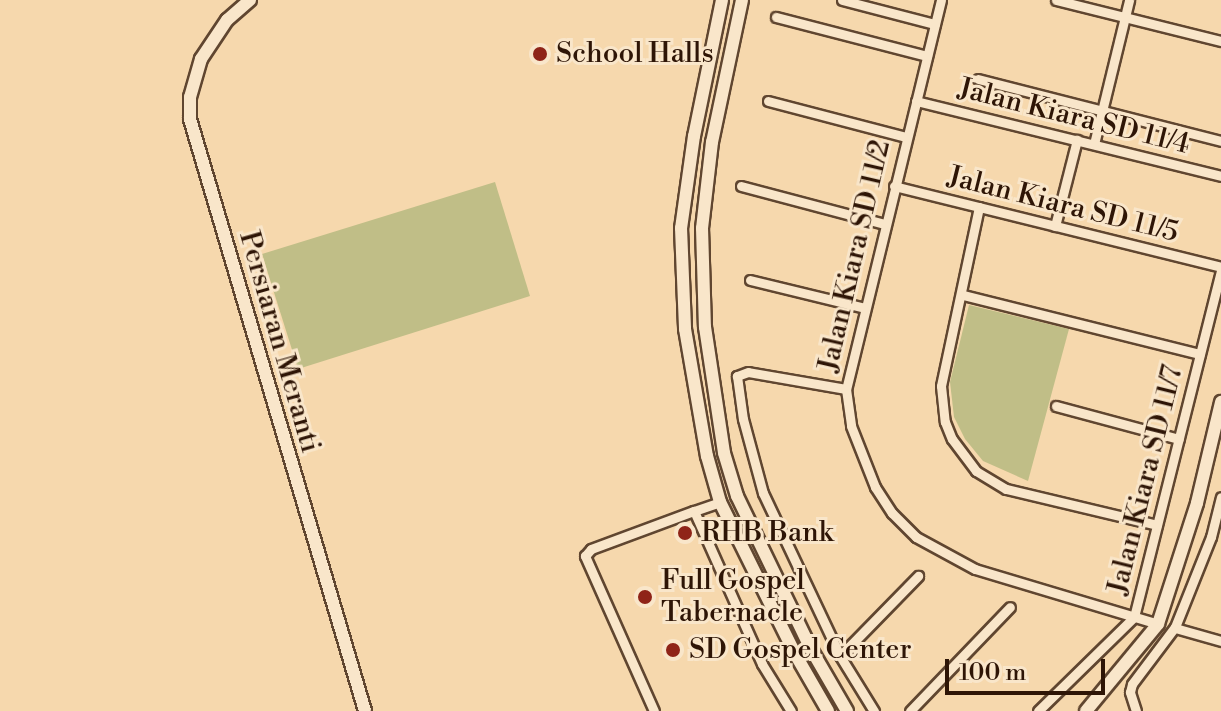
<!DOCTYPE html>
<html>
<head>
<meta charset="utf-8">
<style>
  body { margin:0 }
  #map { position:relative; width:1221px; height:711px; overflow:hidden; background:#f6d8ad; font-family:"Libre Bodoni",serif }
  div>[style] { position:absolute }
  .green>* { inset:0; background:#c0be87 }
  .roads { filter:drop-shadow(2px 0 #604630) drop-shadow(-2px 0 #604630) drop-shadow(0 2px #604630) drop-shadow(0 -2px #604630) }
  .street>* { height:9px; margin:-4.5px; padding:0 4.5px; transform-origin:4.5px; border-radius:4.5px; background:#f9e6ca }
  .secondary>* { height:12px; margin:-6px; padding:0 6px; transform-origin:6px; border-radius:6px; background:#f9e6ca }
  .dots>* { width:22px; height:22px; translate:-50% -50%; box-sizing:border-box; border:4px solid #f9e6ca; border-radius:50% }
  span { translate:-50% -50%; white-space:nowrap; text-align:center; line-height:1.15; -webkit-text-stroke:6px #f9e6ca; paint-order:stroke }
  .poi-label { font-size:28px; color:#2e1506 }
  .left { translate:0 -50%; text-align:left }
  .street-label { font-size:28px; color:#2e1506 }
  .scale { position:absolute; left:945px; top:659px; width:160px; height:36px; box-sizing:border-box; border:4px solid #2e1506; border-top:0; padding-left:10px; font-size:24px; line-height:28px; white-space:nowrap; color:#2e1506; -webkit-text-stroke:6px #f9e6ca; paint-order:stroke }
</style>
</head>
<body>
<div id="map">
  <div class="green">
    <div style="clip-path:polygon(495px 182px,530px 296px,298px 369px,262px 254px)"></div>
    <div style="clip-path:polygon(969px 305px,1069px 329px,1028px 481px,983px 461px,965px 439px,954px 417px,950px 382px)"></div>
  </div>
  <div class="roads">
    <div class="street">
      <div style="left:842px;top:0;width:96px;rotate:14.5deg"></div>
      <div style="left:941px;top:0;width:400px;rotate:103.7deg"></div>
      <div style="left:846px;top:389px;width:37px;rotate:82deg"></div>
      <div style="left:851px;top:426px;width:66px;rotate:68.5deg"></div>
      <div style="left:875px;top:487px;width:31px;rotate:57deg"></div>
      <div style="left:892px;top:513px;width:34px;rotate:45deg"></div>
      <div style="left:916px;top:537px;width:67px;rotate:28.5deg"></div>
      <div style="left:975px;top:569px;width:191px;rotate:16.7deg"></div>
      <div style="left:1056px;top:0;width:170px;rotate:14deg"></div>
      <div style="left:776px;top:17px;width:156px;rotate:14.5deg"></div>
      <div style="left:978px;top:79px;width:251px;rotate:14.3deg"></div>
      <div style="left:768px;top:101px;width:143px;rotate:14.6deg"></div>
      <div style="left:916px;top:101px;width:314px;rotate:13.8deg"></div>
      <div style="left:1094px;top:144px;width:148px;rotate:-76.3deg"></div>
      <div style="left:741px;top:186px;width:149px;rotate:14.8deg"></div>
      <div style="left:894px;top:186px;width:337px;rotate:13.9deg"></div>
      <div style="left:979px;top:207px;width:183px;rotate:102deg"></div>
      <div style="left:941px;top:386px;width:36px;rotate:84deg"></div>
      <div style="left:945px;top:422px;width:18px;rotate:68deg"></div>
      <div style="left:952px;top:439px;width:40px;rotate:53deg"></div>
      <div style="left:976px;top:471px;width:35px;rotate:31deg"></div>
      <div style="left:1006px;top:489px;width:155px;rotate:13.4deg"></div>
      <div style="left:1055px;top:226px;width:89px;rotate:-75.7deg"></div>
      <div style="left:750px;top:280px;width:118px;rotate:13.7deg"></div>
      <div style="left:963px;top:295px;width:244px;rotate:14deg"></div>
      <div style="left:846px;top:389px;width:99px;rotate:-170.2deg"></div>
      <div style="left:748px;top:372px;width:12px;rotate:160deg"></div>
      <div style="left:737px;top:376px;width:43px;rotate:82.1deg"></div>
      <div style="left:743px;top:419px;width:77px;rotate:74.9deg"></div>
      <div style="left:763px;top:493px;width:180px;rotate:64.7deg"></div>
      <div style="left:840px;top:656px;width:65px;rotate:58.3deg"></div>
      <div style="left:1056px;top:406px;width:127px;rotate:15deg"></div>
      <div style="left:694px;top:511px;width:28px;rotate:-19deg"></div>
      <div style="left:1175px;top:628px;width:48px;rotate:15.8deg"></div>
      <div style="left:840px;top:656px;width:112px;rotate:-45.7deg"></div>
      <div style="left:654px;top:711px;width:170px;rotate:-114deg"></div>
      <div style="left:585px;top:556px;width:9px;rotate:-49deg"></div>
      <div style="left:591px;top:549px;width:110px;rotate:-20.3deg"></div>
      <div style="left:694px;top:511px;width:167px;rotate:66deg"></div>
      <div style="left:762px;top:664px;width:55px;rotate:58.3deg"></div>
      <div style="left:910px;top:711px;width:144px;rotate:-46.1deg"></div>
      <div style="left:1038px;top:711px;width:134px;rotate:-44.4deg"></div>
      <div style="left:1134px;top:617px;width:358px;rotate:-75.9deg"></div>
      <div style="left:1136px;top:711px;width:20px;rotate:-108deg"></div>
      <div style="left:1130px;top:692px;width:8px;rotate:-76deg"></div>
      <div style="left:1132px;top:684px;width:71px;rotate:-53deg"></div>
      <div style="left:1175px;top:627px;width:97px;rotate:-68.2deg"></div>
      <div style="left:1211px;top:537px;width:41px;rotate:-76deg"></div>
    </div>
    <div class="secondary">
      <div style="left:250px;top:0;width:30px;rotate:139deg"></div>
      <div style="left:227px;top:20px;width:47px;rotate:123.7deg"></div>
      <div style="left:201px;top:59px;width:40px;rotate:106deg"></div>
      <div style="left:190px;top:97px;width:22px;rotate:90deg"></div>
      <div style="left:190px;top:119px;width:617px;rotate:73.53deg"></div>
      <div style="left:722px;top:0;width:139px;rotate:101.6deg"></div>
      <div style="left:694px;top:136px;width:93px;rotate:98deg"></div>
      <div style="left:681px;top:228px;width:101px;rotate:87.7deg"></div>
      <div style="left:685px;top:329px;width:129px;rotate:80.2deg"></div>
      <div style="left:707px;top:456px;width:48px;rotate:74.2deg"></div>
      <div style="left:720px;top:502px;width:167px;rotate:63.7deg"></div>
      <div style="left:794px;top:652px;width:68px;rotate:60deg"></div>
      <div style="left:742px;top:0;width:145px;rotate:101.9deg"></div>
      <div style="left:712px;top:142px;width:87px;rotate:96.6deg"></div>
      <div style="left:702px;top:228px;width:99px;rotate:88.3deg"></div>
      <div style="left:705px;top:327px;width:127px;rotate:81.4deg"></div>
      <div style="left:724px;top:453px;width:45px;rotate:73.2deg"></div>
      <div style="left:737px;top:496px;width:170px;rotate:64.2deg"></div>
      <div style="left:811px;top:649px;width:72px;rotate:59.9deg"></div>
      <div style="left:1086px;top:711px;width:113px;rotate:-50.4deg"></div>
      <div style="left:1158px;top:624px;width:127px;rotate:-72.1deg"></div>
      <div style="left:1197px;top:503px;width:104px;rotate:-76.6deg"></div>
    </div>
  </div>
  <div class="dots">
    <div style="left:540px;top:54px;background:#8f2418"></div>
    <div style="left:685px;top:533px;background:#8f2418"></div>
    <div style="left:645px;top:597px;background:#8f2418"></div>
    <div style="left:673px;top:650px;background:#8f2418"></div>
  </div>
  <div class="poi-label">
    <span class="left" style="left:556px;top:54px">School Halls</span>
    <span class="left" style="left:701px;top:533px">RHB Bank</span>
    <span class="left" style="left:661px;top:597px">Full Gospel<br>Tabernacle</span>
    <span class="left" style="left:689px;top:650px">SD Gospel Center</span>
  </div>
  <div class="street-label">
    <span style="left:1074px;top:117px;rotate:14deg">Jalan Kiara SD 11/4</span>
    <span style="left:1063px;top:205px;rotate:14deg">Jalan Kiara SD 11/5</span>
    <span style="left:855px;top:256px;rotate:-77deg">Jalan Kiara SD 11/2</span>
    <span style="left:279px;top:342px;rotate:74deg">Persiaran Meranti</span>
    <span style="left:1146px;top:480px;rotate:-76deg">Jalan Kiara SD 11/7</span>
  </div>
  <div class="scale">100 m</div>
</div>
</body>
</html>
